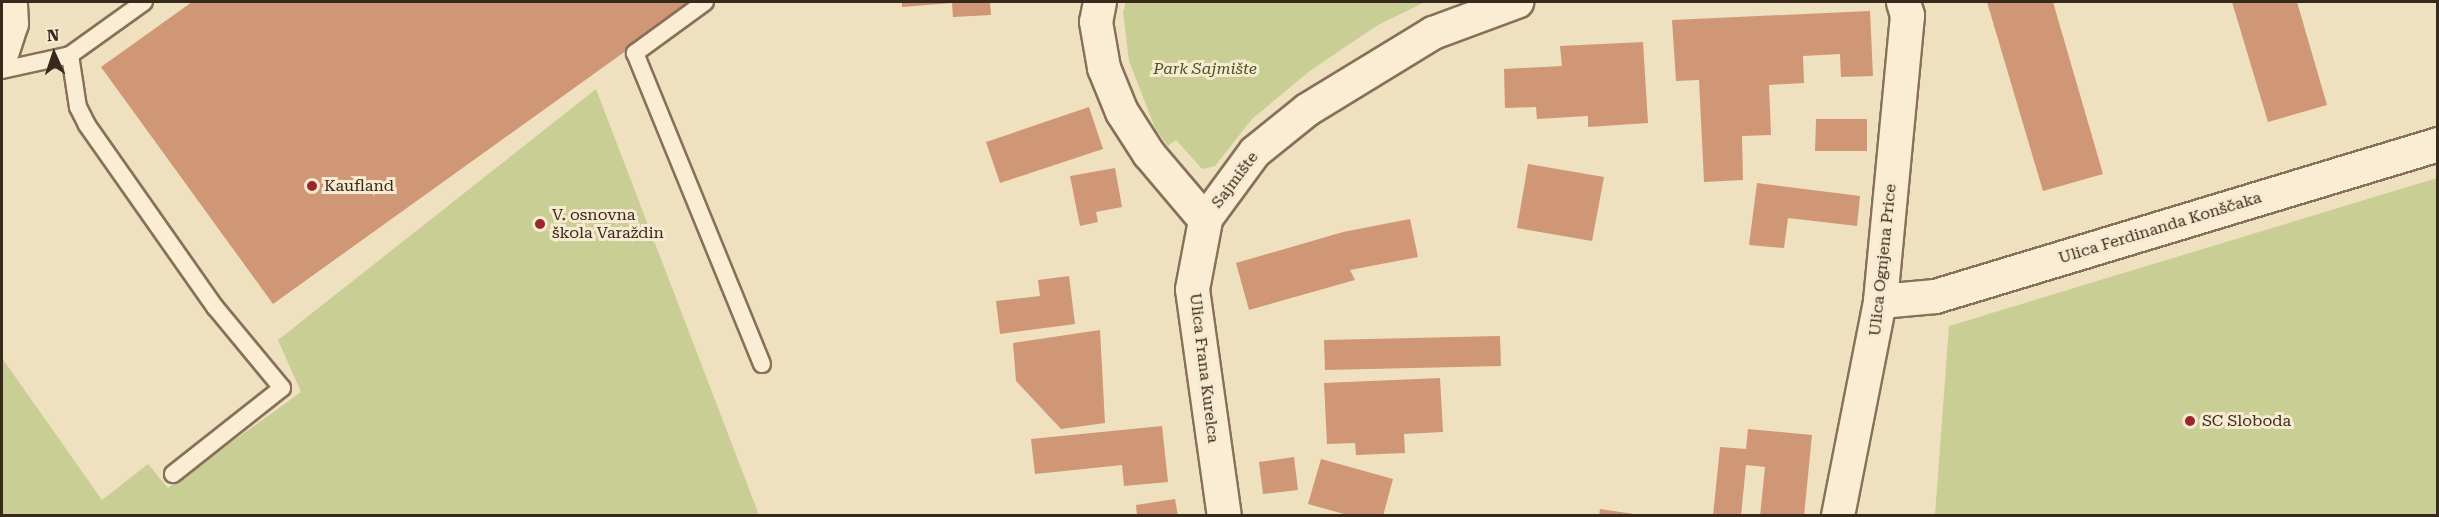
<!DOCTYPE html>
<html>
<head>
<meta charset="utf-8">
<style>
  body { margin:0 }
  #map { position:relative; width:2439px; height:517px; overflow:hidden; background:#efe0c0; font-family:"Roboto Serif",serif }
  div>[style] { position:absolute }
  .green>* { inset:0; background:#c9ce94 }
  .building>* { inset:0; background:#cf9775 }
  .roads { filter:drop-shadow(2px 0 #897058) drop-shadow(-2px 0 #897058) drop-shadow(0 2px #897058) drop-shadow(0 -2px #897058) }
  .lane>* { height:16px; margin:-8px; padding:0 8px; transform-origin:8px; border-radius:8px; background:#faedd4 }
  .street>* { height:32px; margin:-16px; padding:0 16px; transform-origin:16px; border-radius:16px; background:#faedd4 }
  .secondary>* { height:33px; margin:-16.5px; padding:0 16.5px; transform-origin:16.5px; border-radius:16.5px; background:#faedd4 }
  .dots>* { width:16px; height:16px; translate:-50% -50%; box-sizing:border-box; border:3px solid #f7ead0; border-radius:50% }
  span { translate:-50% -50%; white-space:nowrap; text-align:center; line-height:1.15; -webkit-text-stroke:6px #f7ead0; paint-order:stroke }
  .park-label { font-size:16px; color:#4a5522; font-style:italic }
  .street-label { font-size:16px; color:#38291d }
  .poi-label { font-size:16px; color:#38291d }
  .left { translate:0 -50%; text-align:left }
  .frame { position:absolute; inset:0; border:3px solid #38291d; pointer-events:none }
  .north { position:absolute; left:24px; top:24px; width:60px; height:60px; -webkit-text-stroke:4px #f7ead0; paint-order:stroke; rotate:357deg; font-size:16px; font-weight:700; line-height:24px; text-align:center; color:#38291d }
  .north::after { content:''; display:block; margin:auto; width:21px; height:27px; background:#38291d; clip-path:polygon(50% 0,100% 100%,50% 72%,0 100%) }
</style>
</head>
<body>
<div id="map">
  <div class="green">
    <div style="clip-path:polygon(1126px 2px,1425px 2px,1378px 25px,1311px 70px,1252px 119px,1215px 166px,1202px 169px,1176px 140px,1168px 146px,1155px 128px,1129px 61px,1123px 12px)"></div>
    <div style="clip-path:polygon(596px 89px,759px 515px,2px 515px,2px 358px,102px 500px,148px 464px,168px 488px,301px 392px,278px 340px)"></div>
    <div style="clip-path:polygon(2437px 178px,2437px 515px,1935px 515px,1949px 326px)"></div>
  </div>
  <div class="building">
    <div style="clip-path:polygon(192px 2px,694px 2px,273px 304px,101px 67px)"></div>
    <div style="clip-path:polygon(902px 2px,990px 2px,991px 15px,953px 17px,952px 3px,902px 7px)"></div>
    <div style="clip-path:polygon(1987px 2px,2053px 2px,2103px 174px,2043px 191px)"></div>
    <div style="clip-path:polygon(2232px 2px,2297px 2px,2327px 105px,2268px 122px)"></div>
    <div style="clip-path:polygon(1870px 11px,1873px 76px,1841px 77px,1840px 54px,1803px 56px,1804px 83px,1769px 85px,1771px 135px,1742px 136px,1743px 180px,1704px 182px,1699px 80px,1676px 81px,1672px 20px)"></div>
    <div style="clip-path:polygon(1643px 42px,1648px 123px,1588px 127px,1588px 116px,1537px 119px,1536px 107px,1505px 108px,1504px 69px,1562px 66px,1560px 46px)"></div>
    <div style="clip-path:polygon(1089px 107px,1103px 149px,1000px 183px,986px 142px)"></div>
    <div style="clip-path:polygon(1816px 119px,1867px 119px,1867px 151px,1815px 151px)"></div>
    <div style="clip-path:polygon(1528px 164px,1604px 177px,1592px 241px,1517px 228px)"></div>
    <div style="clip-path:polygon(1115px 168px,1122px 207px,1096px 212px,1098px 222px,1080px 226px,1070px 176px)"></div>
    <div style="clip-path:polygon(1757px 183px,1860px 196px,1857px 226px,1788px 218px,1784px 248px,1749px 245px)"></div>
    <div style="clip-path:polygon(1410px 219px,1418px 257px,1350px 270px,1355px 280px,1249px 310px,1236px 263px,1343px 232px)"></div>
    <div style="clip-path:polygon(1069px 276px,1075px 324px,1000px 334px,996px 301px,1040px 296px,1038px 280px)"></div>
    <div style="clip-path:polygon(1100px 330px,1105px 423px,1061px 429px,1016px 381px,1013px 343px)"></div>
    <div style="clip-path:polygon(1500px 336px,1501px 366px,1325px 370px,1324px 340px)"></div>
    <div style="clip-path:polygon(1440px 378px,1443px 432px,1404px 434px,1405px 453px,1356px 455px,1355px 443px,1327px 444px,1324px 383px)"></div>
    <div style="clip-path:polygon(1162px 426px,1168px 482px,1124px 486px,1122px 465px,1035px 474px,1031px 439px)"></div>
    <div style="clip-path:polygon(1748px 429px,1812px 435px,1804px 516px,1760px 516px,1765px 467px,1746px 465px,1741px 516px,1713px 516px,1720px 447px,1746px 449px)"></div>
    <div style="clip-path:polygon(1294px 457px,1298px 490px,1263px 494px,1259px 462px)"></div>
    <div style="clip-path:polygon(1321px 459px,1393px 479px,1383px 516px,1351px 516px,1308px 504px)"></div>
    <div style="clip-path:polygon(1175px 499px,1178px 516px,1137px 516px,1136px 505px)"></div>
    <div style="clip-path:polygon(1600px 509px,1634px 514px,1634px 516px,1599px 516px)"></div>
  </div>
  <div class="roads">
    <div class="lane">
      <div style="left:705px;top:2px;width:87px;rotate:143.9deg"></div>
      <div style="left:635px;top:53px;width:336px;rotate:67.8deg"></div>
      <div style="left:70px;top:55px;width:53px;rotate:81.3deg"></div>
      <div style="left:78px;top:107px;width:20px;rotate:63deg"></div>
      <div style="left:87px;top:125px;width:223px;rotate:54.9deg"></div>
      <div style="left:215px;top:307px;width:105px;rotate:50.4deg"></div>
      <div style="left:282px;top:388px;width:139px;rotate:141.7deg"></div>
      <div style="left:2px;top:70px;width:70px;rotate:-12.4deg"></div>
      <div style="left:70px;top:55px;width:91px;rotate:-35.6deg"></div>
    </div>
    <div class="street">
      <div style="left:1100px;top:2px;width:20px;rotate:101deg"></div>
      <div style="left:1096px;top:22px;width:47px;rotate:80.1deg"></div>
      <div style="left:1104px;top:68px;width:48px;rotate:67.8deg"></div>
      <div style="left:1122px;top:112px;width:50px;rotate:57.3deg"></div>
      <div style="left:1149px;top:154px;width:87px;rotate:49.7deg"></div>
      <div style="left:1205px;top:220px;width:84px;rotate:-53.7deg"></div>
      <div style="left:1255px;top:152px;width:67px;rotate:-38.9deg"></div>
      <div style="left:1307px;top:110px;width:148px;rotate:-31.4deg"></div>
      <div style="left:1433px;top:33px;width:90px;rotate:-20.3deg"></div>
      <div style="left:2px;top:54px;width:32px;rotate:-72deg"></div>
      <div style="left:12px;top:24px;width:22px;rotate:-93deg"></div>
      <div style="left:1838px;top:516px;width:219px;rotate:-78.9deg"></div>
    </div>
    <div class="secondary">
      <div style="left:1903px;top:2px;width:14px;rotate:73deg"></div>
      <div style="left:1907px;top:15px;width:287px;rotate:95.4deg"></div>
      <div style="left:1880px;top:301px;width:55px;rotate:-5.2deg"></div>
      <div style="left:1935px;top:296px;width:525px;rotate:-16.81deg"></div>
      <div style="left:1205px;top:220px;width:70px;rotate:100.7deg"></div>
      <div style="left:1192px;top:289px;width:229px;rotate:82deg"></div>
    </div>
  </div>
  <div class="dots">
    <div style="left:312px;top:186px;background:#9a262a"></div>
    <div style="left:540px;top:224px;background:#9a262a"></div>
    <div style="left:2190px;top:421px;background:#9a262a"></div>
  </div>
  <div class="park-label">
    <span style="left:1205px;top:69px">Park Sajmište</span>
  </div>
  <div class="street-label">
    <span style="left:1235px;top:180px;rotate:-53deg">Sajmište</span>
    <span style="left:2160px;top:228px;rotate:-17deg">Ulica Ferdinanda Konščaka</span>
    <span style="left:1883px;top:260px;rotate:-84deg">Ulica Ognjena Price</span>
    <span style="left:1204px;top:368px;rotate:83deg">Ulica Frana Kurelca</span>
  </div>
  <div class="poi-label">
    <span class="left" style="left:324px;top:186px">Kaufland</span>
    <span class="left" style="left:552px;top:224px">V. osnovna<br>škola Varaždin</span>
    <span class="left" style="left:2202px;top:421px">SC Sloboda</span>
  </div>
  <div class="frame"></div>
  <div class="north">N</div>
</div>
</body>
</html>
